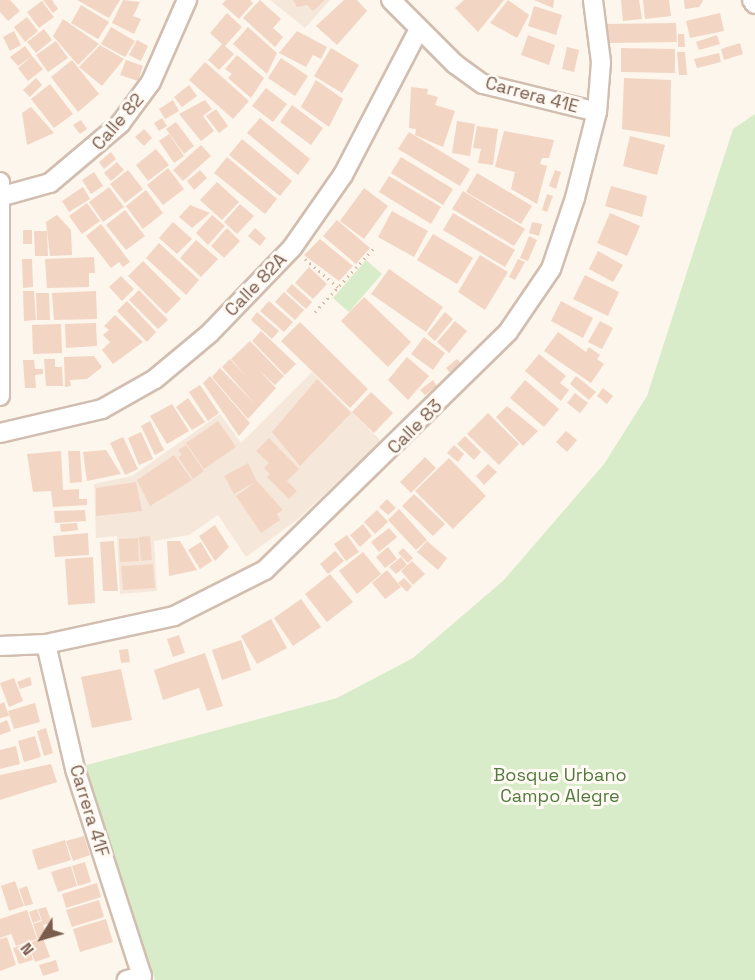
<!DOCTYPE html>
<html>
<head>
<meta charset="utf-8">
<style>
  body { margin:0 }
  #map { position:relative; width:755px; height:980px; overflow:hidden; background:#fdf6ec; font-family:"Space Grotesk",sans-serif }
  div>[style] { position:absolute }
  .residential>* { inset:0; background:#f5e8da }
  .green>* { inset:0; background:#d8ecc9 }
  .building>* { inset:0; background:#f3d5c3 }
  .path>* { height:3px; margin-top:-1.5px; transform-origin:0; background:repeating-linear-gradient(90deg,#d9b8a5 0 1.5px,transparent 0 6px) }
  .roads { filter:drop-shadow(2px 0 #d1beb0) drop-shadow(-2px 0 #d1beb0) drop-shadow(0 2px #d1beb0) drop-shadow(0 -2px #d1beb0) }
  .minor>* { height:18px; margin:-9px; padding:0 9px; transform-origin:9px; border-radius:9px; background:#fff }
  span { translate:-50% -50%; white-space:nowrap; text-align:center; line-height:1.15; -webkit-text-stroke:6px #fffaf3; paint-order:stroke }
  .street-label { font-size:18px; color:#7a5c4d }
  .park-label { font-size:18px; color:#537a41 }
  .north { position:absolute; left:12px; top:908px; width:60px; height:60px; -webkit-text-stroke:4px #fffaf3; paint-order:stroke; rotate:233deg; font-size:16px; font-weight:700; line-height:24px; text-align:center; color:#7a5c4d }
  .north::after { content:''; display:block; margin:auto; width:21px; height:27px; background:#7a5c4d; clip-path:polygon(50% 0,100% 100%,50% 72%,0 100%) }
</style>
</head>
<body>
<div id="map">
  <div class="residential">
    <div style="clip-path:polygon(270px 0,330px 0,305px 28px)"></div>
    <div style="clip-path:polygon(312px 372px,381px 441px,297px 520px,246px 557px,218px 515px,189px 535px,154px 541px,157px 591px,120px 594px,117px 536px,96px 538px,94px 484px,132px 476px,220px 414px,241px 443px)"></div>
  </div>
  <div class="green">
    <div style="clip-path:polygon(755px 114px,755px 980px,155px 980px,83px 766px,337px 698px,413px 658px,504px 580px,604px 464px,647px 396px,733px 129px)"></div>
    <div style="clip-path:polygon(366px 260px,382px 274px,349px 312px,333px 298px)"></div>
  </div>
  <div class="building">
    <div style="clip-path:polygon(0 0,10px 0,20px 11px,8px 21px,0 12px)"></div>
    <div style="clip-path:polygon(43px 0,52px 0,58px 9px,53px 13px)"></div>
    <div style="clip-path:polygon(77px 0,120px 0,109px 18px)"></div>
    <div style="clip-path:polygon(123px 0,140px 2px,133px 16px,141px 19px,134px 34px,112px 23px)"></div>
    <div style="clip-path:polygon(226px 0,250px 0,253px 3px,239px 19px,222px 4px)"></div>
    <div style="clip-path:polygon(260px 0,281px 19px,273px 28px,283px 37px,275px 47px,243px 18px)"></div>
    <div style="clip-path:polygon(293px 0,325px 0,313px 11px,307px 5px,297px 7px)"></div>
    <div style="clip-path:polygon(344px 0,357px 0,367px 11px,337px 45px,316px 26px)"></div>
    <div style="clip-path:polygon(464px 0,504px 0,478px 32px,455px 8px)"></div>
    <div style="clip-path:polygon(508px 0,529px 15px,517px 38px,490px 23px)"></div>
    <div style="clip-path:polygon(534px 0,554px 0,553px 8px)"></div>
    <div style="clip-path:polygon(621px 0,639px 0,642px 19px,623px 21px)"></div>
    <div style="clip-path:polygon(643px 0,669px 0,671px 16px,645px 19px)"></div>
    <div style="clip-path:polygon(684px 0,703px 0,703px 1px,699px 7px,685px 9px)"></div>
    <div style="clip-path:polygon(42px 1px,54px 17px,39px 28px,27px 12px)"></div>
    <div style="clip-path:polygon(81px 5px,109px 22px,98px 39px,71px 23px)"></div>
    <div style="clip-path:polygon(534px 6px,562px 15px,556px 35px,528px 26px)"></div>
    <div style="clip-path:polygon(227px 13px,242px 27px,225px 46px,234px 54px,219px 70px,208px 60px,222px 44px,210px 33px)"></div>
    <div style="clip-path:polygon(720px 13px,724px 31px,690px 38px,686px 21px)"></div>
    <div style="clip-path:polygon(27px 17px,38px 31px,25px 42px,14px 27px)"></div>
    <div style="clip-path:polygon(63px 19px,99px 44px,78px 65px,53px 36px)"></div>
    <div style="clip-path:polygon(676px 23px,677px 42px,608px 43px,607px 24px)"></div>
    <div style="clip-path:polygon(111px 27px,135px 41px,125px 57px,101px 44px)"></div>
    <div style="clip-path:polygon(248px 27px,277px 53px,267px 74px,233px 44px)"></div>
    <div style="clip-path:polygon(44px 29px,52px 40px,36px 53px,27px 42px)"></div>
    <div style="clip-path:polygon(14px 31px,21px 45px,10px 51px,3px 37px)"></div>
    <div style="clip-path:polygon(297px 31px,327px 47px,321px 59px,313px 55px,306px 67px,279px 53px)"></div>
    <div style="clip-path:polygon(678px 34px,684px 34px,685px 47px,678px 47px)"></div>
    <div style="clip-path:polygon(528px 35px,555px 45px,549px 65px,521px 55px)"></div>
    <div style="clip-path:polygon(717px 35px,720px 44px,699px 50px,696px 42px)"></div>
    <div style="clip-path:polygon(137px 40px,148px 46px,141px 61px,129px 55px)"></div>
    <div style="clip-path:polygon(56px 41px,68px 58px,48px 72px,36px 55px)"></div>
    <div style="clip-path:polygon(740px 43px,743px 54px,724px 60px,721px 49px)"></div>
    <div style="clip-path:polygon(100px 45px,124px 59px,102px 86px,79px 67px)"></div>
    <div style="clip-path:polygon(25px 46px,32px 56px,18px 66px,10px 57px)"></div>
    <div style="clip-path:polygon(567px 47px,579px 50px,574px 72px,562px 69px)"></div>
    <div style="clip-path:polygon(331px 48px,359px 65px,342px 93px,314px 76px)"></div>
    <div style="clip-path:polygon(621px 48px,675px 49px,675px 73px,621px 72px)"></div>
    <div style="clip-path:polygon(677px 52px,685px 52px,687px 75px,679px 75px)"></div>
    <div style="clip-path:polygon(719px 53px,721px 62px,697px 68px,694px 59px)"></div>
    <div style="clip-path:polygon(237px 55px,264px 78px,251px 98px,228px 78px,232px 74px,225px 69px)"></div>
    <div style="clip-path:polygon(32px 56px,43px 69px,28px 81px,18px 68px)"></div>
    <div style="clip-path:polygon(281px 58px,308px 76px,295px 96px,268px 78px)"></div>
    <div style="clip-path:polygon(72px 60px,99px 94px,78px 112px,51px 77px)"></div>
    <div style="clip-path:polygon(126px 60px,143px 66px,138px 81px,120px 75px)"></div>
    <div style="clip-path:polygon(205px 62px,249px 101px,233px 119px,189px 80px)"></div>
    <div style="clip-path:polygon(36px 78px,42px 85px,30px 97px,23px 90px)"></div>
    <div style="clip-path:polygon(624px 78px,671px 80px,670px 137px,622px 129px)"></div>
    <div style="clip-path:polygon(316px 80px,343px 99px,329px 127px,301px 107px)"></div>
    <div style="clip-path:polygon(50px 84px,73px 114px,54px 128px,31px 99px)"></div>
    <div style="clip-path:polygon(189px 85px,197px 96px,182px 107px,174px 97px)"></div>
    <div style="clip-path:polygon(411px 87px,428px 89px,427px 94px,438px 97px,435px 105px,455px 111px,443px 147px,415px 135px,416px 129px,409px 128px)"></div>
    <div style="clip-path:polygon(266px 88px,287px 104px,273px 122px,252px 106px)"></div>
    <div style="clip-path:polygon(173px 100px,179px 111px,165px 119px,159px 109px)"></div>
    <div style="clip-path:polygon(205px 100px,212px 109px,203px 116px,214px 131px,201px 141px,179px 114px)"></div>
    <div style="clip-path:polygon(292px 105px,323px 128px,311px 145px,280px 122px)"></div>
    <div style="clip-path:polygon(31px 107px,54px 133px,27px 145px,22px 113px)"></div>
    <div style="clip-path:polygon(216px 109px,228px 126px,219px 133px,206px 116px)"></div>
    <div style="clip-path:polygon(162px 118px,167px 126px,159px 131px,154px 123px)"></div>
    <div style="clip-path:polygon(260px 118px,310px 159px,298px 175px,247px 133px)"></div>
    <div style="clip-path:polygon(81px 120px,87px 129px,80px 134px,73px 125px)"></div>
    <div style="clip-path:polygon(457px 121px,475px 124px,470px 156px,452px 153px)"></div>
    <div style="clip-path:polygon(176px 122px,194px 146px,184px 154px,166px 129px)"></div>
    <div style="clip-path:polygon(477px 126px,498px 129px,493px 165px,478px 163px,481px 149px,473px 148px)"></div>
    <div style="clip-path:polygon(144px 129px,152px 138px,144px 146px,135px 137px)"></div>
    <div style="clip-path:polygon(504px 131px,554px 140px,549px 158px,542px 158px,540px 164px,547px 166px,537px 204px,511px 189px,515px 172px,495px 167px)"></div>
    <div style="clip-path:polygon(409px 132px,470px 169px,460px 186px,398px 149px)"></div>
    <div style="clip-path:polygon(169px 134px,184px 156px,174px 163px,159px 141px)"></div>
    <div style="clip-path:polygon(630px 136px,665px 145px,657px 175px,623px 166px)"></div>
    <div style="clip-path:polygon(242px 139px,292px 181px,280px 196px,229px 155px)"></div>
    <div style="clip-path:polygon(201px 145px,211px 156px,183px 181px,173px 170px)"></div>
    <div style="clip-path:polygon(156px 149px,169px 165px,148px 181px,136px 165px)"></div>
    <div style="clip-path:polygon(111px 152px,116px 159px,104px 169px,99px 162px)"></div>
    <div style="clip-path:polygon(227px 157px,277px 199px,265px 214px,214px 173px)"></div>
    <div style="clip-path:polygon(401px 157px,453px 189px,443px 205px,391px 173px)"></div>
    <div style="clip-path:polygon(117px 162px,124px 170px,111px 181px,104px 173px)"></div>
    <div style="clip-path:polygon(168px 168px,184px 189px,163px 205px,147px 185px)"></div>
    <div style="clip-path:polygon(128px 170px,143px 189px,125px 203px,110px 184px)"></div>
    <div style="clip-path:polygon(200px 170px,207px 178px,194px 190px,187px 181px)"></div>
    <div style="clip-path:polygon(555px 170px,561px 172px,556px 189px,549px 186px)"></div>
    <div style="clip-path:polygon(94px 172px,103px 186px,91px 194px,82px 180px)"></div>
    <div style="clip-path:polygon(477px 173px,532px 206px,521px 224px,466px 192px)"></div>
    <div style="clip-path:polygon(389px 176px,441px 207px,431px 224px,379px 192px)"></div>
    <div style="clip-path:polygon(217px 182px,239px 202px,222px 220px,200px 200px)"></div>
    <div style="clip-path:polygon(611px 186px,647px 196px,642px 217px,605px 206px)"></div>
    <div style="clip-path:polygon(83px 187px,90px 199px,69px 212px,62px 201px)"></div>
    <div style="clip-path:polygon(109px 187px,124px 207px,103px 222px,89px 202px)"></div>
    <div style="clip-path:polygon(364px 188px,388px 206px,364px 239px,340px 221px)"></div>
    <div style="clip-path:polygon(146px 190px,163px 213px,143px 229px,126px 206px)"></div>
    <div style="clip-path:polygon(463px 191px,525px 229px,514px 246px,452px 209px)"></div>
    <div style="clip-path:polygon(547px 194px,553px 196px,547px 212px,542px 210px)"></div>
    <div style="clip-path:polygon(87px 203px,100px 221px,82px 234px,69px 216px)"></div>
    <div style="clip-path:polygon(240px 204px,254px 216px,237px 234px,224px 222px)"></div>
    <div style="clip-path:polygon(190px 205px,210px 213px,192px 228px,179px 217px)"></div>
    <div style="clip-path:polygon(125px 210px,145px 236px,126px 250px,106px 225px)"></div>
    <div style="clip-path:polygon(392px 211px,428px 231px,414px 257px,378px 237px)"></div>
    <div style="clip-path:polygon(453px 213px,515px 250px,505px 267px,443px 230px)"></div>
    <div style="clip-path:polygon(610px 213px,640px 226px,627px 256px,597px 243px)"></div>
    <div style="clip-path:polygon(57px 215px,71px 230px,72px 255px,50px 256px,46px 222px)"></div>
    <div style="clip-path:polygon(212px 215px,225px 226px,208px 245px,196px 233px)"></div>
    <div style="clip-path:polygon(337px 220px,370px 248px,356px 264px,323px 236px)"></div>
    <div style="clip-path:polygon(173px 222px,192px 239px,177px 254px,159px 238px)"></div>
    <div style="clip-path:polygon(532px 222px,542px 224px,539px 236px,529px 233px)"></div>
    <div style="clip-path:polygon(101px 224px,130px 262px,123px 267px,119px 262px,111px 268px,86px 236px)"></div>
    <div style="clip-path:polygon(227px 228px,240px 241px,224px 258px,211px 246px)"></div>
    <div style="clip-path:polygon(255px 228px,266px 238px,260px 246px,248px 236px)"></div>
    <div style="clip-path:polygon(23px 230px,32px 230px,32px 244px,23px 244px)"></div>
    <div style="clip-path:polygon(34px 231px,47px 231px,48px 256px,35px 256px)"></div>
    <div style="clip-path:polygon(433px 234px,473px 258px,457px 284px,417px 260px)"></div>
    <div style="clip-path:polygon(529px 236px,537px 240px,528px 261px,520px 258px)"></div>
    <div style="clip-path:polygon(320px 239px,353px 266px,339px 281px,304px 255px)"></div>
    <div style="clip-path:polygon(196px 240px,218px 259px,201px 277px,180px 258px)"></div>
    <div style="clip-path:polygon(159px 243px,199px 280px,186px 295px,146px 258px)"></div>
    <div style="clip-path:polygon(598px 251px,623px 265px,613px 282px,589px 269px)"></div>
    <div style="clip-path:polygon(480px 255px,508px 272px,485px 310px,458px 292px)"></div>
    <div style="clip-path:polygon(94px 257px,95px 273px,89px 273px,89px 287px,47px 288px,45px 259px)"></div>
    <div style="clip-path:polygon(22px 259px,32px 259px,33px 287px,23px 288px)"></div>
    <div style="clip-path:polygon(518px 259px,525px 262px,515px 280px,509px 277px)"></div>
    <div style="clip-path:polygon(143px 261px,181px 299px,166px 314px,128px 276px)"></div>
    <div style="clip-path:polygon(309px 267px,327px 284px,313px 299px,295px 283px)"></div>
    <div style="clip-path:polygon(389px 269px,443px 307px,426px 332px,371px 294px)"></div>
    <div style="clip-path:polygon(585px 275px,619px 292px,608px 316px,573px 299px)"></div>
    <div style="clip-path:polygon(121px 276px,134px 289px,122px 301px,109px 287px)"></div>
    <div style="clip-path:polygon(292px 284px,312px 302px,306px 309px,286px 291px)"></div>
    <div style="clip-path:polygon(139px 290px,168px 320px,158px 329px,129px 300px)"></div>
    <div style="clip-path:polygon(23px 291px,34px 291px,36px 320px,24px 321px)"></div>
    <div style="clip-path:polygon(96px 291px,97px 319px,54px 320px,52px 293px)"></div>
    <div style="clip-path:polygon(284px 292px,304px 310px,295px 320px,275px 302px)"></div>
    <div style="clip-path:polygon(36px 293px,49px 293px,50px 320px,37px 320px)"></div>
    <div style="clip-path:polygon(364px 297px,411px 342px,388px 367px,341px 321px)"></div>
    <div style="clip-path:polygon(127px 301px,156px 332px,147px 342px,117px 311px)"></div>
    <div style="clip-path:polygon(269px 301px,293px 322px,284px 332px,260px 311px)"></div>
    <div style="clip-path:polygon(561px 301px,593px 318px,583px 338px,551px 321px)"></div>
    <div style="clip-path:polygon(257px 312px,279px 331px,272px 339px,251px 320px)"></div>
    <div style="clip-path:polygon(445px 312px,453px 319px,435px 341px,427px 334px)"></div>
    <div style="clip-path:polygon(115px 315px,143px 342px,113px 364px,102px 350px,110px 342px,103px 335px,109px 330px,104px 326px)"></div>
    <div style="clip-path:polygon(455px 321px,467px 331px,449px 353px,437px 342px)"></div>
    <div style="clip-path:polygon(600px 321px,613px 328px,602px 349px,588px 342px)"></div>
    <div style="clip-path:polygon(300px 322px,368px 389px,350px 408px,281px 341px)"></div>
    <div style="clip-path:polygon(96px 323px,97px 346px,66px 348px,65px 324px)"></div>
    <div style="clip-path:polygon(61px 324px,62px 353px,33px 354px,32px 325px)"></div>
    <div style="clip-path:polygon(261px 331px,296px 364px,285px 375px,252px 341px)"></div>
    <div style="clip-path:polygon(558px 332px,586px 352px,589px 347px,600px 355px,597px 359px,604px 364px,591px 383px,544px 351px)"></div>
    <div style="clip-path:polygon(424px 337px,445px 353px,433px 370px,411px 354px)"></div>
    <div style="clip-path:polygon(250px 341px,284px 376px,275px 385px,259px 370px,276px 388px,248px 419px,212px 377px,220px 368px,255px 404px,222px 367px,230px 359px,248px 378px,231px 359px)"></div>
    <div style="clip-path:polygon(539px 354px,566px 376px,560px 383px,569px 390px,561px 401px,525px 371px)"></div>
    <div style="clip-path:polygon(94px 356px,102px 367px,87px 379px,70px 380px,71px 386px,65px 387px,64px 357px)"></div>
    <div style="clip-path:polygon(407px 357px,429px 376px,408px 400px,388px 380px)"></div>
    <div style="clip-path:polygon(44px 359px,55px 359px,55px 367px,62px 367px,63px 386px,46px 386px)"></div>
    <div style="clip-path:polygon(457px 359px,462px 365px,451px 374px,446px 368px)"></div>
    <div style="clip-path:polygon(23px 360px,34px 360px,35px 369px,43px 369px,43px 374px,35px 375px,36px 388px,25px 388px)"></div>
    <div style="clip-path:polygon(210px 376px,250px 423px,239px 436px,203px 383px)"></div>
    <div style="clip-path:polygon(576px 376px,596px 392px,589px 400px,570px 384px)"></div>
    <div style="clip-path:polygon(317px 379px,351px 413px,300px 466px,272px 432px)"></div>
    <div style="clip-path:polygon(433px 380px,437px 386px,425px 395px,420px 390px)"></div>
    <div style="clip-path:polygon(525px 380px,559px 409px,544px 427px,510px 398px)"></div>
    <div style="clip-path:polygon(200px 385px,219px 413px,208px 421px,189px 392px)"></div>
    <div style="clip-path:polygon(603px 388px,613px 396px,607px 404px,597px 396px)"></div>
    <div style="clip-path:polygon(371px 392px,393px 413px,374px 433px,352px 412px)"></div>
    <div style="clip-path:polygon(575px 393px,588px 403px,580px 413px,567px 403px)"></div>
    <div style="clip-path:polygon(188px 398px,205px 422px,192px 430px,176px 407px)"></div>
    <div style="clip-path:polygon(172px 404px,189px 431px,167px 444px,150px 416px)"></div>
    <div style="clip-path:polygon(507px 406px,538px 431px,523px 446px,496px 417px)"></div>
    <div style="clip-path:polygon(488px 413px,519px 444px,499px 465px,467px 434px)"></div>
    <div style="clip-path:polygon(150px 421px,164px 450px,155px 455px,141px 426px)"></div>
    <div style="clip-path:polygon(218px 421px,236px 447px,204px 469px,186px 443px)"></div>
    <div style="clip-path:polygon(566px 431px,577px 440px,567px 452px,556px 442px)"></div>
    <div style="clip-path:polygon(141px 432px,153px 459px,139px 465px,128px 438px)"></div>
    <div style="clip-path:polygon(465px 436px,481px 452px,474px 460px,457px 444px)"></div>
    <div style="clip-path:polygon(123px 437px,138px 469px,125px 475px,110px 443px)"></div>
    <div style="clip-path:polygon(269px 438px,299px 469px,287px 481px,297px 491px,289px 499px,267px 477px,270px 474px,264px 468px,269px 463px,256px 451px)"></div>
    <div style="clip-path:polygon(186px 445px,204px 471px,193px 479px,178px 457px,182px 455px,178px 450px)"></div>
    <div style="clip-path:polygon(454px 445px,464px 454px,458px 462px,447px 453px)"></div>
    <div style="clip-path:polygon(106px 450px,121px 474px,87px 481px,83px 452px)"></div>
    <div style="clip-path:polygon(61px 451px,63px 490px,79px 489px,79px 499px,87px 499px,87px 505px,53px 507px,51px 491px,33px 492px,27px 454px)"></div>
    <div style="clip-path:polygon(68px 451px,80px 451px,82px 482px,70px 483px)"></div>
    <div style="clip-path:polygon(174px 455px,192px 480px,150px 506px,137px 480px)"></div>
    <div style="clip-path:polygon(425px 457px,436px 468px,411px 493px,400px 482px)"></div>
    <div style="clip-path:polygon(449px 458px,486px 496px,453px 529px,415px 491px)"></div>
    <div style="clip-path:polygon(248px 463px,257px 481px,234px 494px,224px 476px)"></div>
    <div style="clip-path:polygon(488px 464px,497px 472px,484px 485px,476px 476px)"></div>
    <div style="clip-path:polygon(257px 481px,283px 510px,277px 514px,280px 520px,261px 533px,236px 496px)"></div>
    <div style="clip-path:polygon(136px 482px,142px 511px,96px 516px,96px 488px)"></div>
    <div style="clip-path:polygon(414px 494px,445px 524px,433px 536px,402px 506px)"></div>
    <div style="clip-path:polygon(387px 499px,396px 508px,388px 515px,379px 507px)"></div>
    <div style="clip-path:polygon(399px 509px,427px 540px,416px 550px,388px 520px)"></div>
    <div style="clip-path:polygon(85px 510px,86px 521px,55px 523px,54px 511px)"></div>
    <div style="clip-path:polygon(377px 510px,388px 522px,375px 534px,364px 522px)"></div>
    <div style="clip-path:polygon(77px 523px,78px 530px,61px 532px,60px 524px)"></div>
    <div style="clip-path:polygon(363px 524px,372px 536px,360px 547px,350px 535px)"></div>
    <div style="clip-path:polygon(215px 525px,229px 547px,215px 561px,199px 536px)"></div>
    <div style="clip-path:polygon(389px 528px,397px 537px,379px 552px,371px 542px)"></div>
    <div style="clip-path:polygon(88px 533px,89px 555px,55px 557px,53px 536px)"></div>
    <div style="clip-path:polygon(347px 535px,359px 552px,346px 561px,334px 544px)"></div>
    <div style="clip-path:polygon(150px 536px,152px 560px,141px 561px,139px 537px)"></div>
    <div style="clip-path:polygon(138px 538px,139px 561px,120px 562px,119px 539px)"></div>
    <div style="clip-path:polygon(114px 541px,118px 591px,103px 591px,100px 542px)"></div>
    <div style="clip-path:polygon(167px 541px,180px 541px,197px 570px,169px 576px)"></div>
    <div style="clip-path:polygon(427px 541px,447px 558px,438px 570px,417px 552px)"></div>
    <div style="clip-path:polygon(201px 542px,212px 561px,200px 569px,188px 550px)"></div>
    <div style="clip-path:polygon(388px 547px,397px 559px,385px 568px,376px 557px)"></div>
    <div style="clip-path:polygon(403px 548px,413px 558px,408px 563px,398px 553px)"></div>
    <div style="clip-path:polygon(335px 551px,344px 561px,328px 574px,320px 564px)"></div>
    <div style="clip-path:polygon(363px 552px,381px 574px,357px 594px,339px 571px)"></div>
    <div style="clip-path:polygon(93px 557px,95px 603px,68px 605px,65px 559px)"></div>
    <div style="clip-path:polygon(401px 557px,407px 565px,396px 574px,389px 567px)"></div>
    <div style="clip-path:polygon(412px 561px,425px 574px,413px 585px,401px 571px)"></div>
    <div style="clip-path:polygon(153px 564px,155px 588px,123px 590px,121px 566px)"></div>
    <div style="clip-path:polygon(387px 570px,401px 587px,385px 599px,372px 583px)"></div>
    <div style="clip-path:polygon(330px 574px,353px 602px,327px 622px,305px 594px)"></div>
    <div style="clip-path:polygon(404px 578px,412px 586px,407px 592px,398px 583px)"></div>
    <div style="clip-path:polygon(301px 599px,321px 627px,293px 646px,274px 618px)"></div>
    <div style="clip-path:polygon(271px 619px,287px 648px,257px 664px,241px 636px)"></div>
    <div style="clip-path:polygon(179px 635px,185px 653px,173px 657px,167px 639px)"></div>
    <div style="clip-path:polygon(241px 640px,251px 670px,222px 680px,212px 650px)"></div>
    <div style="clip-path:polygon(128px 649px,130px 662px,121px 663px,119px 650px)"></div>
    <div style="clip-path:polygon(205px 653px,223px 706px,207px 711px,199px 688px,163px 700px,154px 670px)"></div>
    <div style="clip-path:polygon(121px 669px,132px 720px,92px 728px,81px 677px)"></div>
    <div style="clip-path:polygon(30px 677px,32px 685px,20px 689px,17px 682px)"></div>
    <div style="clip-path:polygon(14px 678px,23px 701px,9px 707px,0 683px)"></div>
    <div style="clip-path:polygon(4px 702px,9px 716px,0 718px,0 704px)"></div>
    <div style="clip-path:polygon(35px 703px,40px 722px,14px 729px,8px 711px)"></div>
    <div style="clip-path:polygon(7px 720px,11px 731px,0 735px,0 723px)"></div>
    <div style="clip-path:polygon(46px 728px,53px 753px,44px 756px,37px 731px)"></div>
    <div style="clip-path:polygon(35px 736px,41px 757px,24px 762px,18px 741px)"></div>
    <div style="clip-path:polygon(16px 746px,20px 764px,0 769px,0 750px)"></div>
    <div style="clip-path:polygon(51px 764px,57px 782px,0 800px,0 775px)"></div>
    <div style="clip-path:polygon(84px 836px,90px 855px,73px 861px,66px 841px)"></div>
    <div style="clip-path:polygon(65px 840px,71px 860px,38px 870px,32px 850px)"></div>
    <div style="clip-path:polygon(85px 862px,91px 882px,78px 886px,72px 866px)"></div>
    <div style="clip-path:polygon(71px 866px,77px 886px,58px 892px,51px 872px)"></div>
    <div style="clip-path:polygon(15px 881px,24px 906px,9px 911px,1px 886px)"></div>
    <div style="clip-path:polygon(97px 883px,101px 897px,66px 908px,62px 894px)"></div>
    <div style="clip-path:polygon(27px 886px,33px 904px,25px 906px,19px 889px)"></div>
    <div style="clip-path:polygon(99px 900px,104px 917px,72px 927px,66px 910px)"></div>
    <div style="clip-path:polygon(46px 907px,52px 923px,43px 925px,47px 936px,38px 939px,33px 924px,42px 921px,38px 909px)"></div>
    <div style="clip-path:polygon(37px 909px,41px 920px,33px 923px,29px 912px)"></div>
    <div style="clip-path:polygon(27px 910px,37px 939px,16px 946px,9px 928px,11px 934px,0 938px,0 919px)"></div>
    <div style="clip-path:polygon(106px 919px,113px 942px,80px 952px,73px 929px)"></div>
    <div style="clip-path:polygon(7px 937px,16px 965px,0 971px,0 939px)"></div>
    <div style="clip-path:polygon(43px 938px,50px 957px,35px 962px,29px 946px,33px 960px,19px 964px,13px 948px)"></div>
    <div style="clip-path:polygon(56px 960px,59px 971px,43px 976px,39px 965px)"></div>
  </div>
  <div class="path">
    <div style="left:305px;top:259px;width:43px;rotate:40.3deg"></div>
    <div style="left:315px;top:312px;width:87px;rotate:-47.3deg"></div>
  </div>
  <div class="roads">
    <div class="minor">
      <div style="left:391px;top:0;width:91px;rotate:45deg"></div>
      <div style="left:455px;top:64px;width:34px;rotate:36deg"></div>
      <div style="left:483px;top:84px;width:117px;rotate:13.8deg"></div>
      <div style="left:752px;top:0;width:5px;rotate:53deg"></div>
      <div style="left:0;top:182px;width:214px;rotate:90deg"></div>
      <div style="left:3px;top:196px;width:49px;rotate:-15.5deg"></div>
      <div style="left:50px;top:183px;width:92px;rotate:-40.1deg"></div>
      <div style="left:120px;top:124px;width:52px;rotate:-53.6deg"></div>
      <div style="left:151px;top:82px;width:90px;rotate:-66.3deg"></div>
      <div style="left:0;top:433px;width:105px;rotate:-13.2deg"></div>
      <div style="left:102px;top:409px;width:61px;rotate:-29.5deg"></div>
      <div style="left:155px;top:379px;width:72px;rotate:-39.9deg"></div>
      <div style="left:210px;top:333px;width:118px;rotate:-46deg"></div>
      <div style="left:292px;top:248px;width:89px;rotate:-55.1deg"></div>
      <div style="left:343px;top:175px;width:162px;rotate:-62.5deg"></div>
      <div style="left:46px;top:644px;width:128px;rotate:76.9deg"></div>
      <div style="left:75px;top:769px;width:218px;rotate:72.1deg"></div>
      <div style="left:142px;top:976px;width:16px;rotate:165deg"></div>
      <div style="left:0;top:646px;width:46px;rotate:-2.5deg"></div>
      <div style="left:46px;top:644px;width:131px;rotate:-12.3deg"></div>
      <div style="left:174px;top:616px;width:102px;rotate:-26.8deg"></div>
      <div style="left:265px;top:570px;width:340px;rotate:-44.4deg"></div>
      <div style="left:508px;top:332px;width:76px;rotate:-55.7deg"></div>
      <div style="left:551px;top:269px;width:75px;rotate:-71.3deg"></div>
      <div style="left:575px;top:198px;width:89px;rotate:-75.7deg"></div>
      <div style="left:597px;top:112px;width:50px;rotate:-85.4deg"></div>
      <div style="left:601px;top:62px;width:63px;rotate:-97.4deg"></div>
    </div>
  </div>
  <div class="street-label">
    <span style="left:532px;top:95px;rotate:15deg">Carrera 41E</span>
    <span style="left:118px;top:122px;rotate:-49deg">Calle 82</span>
    <span style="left:256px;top:285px;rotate:-46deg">Calle 82A</span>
    <span style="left:415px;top:427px;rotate:-45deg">Calle 83</span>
    <span style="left:89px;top:811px;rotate:73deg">Carrera 41F</span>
  </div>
  <div class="park-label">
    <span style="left:560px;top:786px">Bosque Urbano<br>Campo Alegre</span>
  </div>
  <div class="north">N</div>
</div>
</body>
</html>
